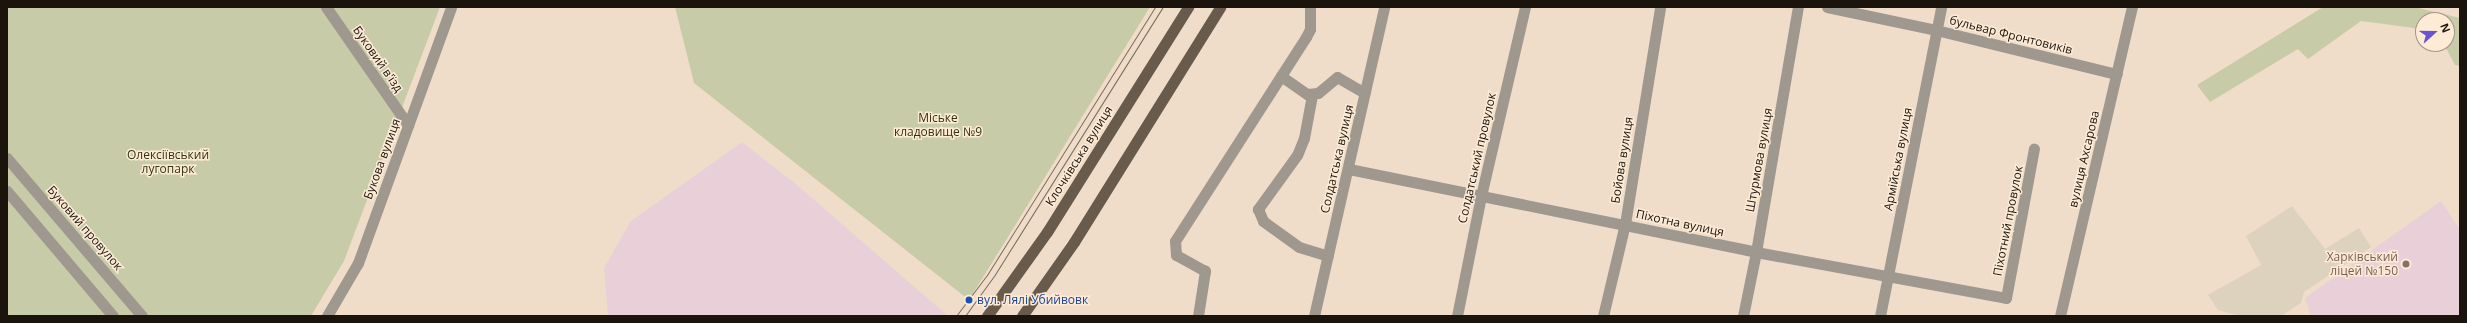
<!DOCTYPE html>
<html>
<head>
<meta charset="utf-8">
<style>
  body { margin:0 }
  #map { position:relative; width:2467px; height:323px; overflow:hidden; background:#f0ddc9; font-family:"Open Sans",sans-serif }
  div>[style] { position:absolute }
  .industrial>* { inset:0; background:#ddd2bd }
  .education>* { inset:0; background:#e9cfd7 }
  .green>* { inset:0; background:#c8cba8 }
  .minor>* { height:11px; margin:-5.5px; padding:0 5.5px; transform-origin:5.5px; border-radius:5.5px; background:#9f988f }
  .tertiary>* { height:11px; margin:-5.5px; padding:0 5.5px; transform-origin:5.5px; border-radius:5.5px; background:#9f988f }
  .primary>* { height:11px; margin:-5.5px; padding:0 5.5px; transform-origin:5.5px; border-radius:5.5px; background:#685b4c }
  .tram>* { height:1px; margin:-0.5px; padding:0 0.5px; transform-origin:0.5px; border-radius:0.5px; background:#776b5e }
  .dots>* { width:11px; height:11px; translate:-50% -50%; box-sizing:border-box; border:2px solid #feebd6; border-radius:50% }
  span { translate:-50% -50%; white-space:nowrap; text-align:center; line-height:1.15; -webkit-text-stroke:3px #feebd6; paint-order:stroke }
  .street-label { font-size:12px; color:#1a140d }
  .park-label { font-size:12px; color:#32330f }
  .education-label { font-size:12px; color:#785e54 }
  .right { translate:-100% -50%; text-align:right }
  .transit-label { font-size:12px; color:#164399 }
  .left { translate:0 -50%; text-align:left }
  .frame { position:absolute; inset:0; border:8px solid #1a140d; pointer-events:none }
  .north { position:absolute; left:2415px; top:12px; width:40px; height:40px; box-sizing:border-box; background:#feebd6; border:1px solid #a39586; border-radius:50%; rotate:69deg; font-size:11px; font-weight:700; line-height:16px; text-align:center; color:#1a140d }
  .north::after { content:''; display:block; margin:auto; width:14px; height:18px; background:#6b55cf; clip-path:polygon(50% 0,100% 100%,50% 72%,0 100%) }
</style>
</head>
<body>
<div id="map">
  <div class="industrial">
    <div style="clip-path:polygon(2292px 206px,2325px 249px,2359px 228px,2371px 247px,2304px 292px,2301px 303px,2281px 316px,2240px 316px,2218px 310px,2208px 295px,2261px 265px,2246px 236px)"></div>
  </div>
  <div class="education">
    <div style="clip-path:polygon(742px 142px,797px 185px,948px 316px,608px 316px,604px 268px,631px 221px)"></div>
    <div style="clip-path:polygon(2441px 201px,2460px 230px,2460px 316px,2311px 316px,2305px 298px)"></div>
  </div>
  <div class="green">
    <div style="clip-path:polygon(7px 7px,440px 7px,344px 261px,311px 316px,7px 316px)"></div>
    <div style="clip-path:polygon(675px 7px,1150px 7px,969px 300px,694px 83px)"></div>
    <div style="clip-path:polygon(2323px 7px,2414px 7px,2460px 18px,2460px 66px,2455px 65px,2446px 48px,2439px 44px,2447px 44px,2447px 20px,2423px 20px,2423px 33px,2414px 28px,2361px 21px,2308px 59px,2298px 49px,2210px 102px,2197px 85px)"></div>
  </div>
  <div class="minor">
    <div style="left:326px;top:7px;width:144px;rotate:55.2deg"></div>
    <div style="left:1827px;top:7px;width:111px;rotate:11.9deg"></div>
    <div style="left:1936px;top:30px;width:186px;rotate:13.7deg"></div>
    <div style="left:1281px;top:76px;width:32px;rotate:35deg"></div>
    <div style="left:1307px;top:94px;width:11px;rotate:-5deg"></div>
    <div style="left:1318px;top:93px;width:25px;rotate:-40deg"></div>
    <div style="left:1337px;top:77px;width:32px;rotate:30deg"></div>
    <div style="left:1312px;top:95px;width:44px;rotate:100.5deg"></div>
    <div style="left:1304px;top:138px;width:18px;rotate:112deg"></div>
    <div style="left:1297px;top:155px;width:67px;rotate:125.8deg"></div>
    <div style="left:1258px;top:209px;width:13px;rotate:67deg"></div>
    <div style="left:1263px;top:221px;width:44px;rotate:35.8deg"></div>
    <div style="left:1299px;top:247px;width:30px;rotate:17deg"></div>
    <div style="left:7px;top:158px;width:208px;rotate:49.5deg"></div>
    <div style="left:1349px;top:169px;width:415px;rotate:11.5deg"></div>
    <div style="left:1756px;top:252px;width:254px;rotate:10.4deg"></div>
    <div style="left:2006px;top:298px;width:152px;rotate:-79.4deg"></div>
    <div style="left:7px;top:191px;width:164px;rotate:49.7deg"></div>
    <div style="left:327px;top:316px;width:61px;rotate:-59.7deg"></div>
    <div style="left:358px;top:263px;width:272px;rotate:-70deg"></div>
    <div style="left:1198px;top:316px;width:46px;rotate:-81.2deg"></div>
    <div style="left:1205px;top:271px;width:33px;rotate:-151deg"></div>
    <div style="left:1176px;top:255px;width:14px;rotate:-94deg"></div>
    <div style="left:1175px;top:241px;width:242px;rotate:-57.3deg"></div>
    <div style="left:1306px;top:37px;width:9px;rotate:-63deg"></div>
    <div style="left:1310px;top:29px;width:22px;rotate:-90deg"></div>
    <div style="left:1314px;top:316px;width:317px;rotate:-77.2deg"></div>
    <div style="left:1457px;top:316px;width:122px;rotate:-78.7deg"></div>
    <div style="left:1481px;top:196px;width:194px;rotate:-76.9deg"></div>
    <div style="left:1603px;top:316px;width:95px;rotate:-76.6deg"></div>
    <div style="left:1625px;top:224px;width:220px;rotate:-80.8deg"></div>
    <div style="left:1743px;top:316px;width:65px;rotate:-78.5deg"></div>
    <div style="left:1756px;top:252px;width:249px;rotate:-80.3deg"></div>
    <div style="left:1880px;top:316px;width:315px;rotate:-78.8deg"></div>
  </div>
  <div class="tertiary">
    <div style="left:2060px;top:316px;width:317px;rotate:-76.9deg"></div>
  </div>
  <div class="primary">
    <div style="left:987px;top:316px;width:103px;rotate:-54.5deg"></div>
    <div style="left:1047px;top:232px;width:266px;rotate:-57.9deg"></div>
    <div style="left:1022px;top:316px;width:90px;rotate:-54.9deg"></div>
    <div style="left:1074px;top:242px;width:277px;rotate:-58.1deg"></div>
  </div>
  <div class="tram">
    <div style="left:956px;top:316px;width:51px;rotate:-52.9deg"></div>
    <div style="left:987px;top:275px;width:316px;rotate:-57.9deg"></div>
    <div style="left:965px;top:316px;width:49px;rotate:-54.1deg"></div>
    <div style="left:994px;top:276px;width:318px;rotate:-57.9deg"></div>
  </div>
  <div class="dots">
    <div style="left:2406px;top:264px;background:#8d6e63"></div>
    <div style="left:969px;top:300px;background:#1a4fb4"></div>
  </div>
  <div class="street-label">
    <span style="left:2011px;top:35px;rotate:14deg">бульвар Фронтовиків</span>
    <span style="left:378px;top:59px;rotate:55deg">Буковий в'їзд</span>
    <span style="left:1079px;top:156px;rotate:-58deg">Клочківська вулиця</span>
    <span style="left:1477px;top:158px;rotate:-77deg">Солдатський провулок</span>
    <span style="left:382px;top:159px;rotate:-70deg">Букова вулиця</span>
    <span style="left:1337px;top:159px;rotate:-77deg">Солдатська вулиця</span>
    <span style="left:1898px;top:159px;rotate:-79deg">Армійська вулиця</span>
    <span style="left:2084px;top:159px;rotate:-77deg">вулиця Ахсарова</span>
    <span style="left:1622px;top:160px;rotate:-81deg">Бойова вулиця</span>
    <span style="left:1759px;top:160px;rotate:-80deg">Штурмова вулиця</span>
    <span style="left:2008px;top:221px;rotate:-79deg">Піхотний провулок</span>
    <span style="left:1680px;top:223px;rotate:12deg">Піхотна вулиця</span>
    <span style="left:85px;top:228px;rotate:49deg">Буковий провулок</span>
  </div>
  <div class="park-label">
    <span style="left:938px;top:125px">Міське<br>кладовище №9</span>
    <span style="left:168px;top:162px">Олексіївський<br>лугопарк</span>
  </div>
  <div class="education-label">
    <span class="right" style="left:2398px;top:264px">Харківський<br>ліцей №150</span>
  </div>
  <div class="transit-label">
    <span class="left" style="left:977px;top:300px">вул. Лялі Убийвовк</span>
  </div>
  <div class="frame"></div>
  <div class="north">N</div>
</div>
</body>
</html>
